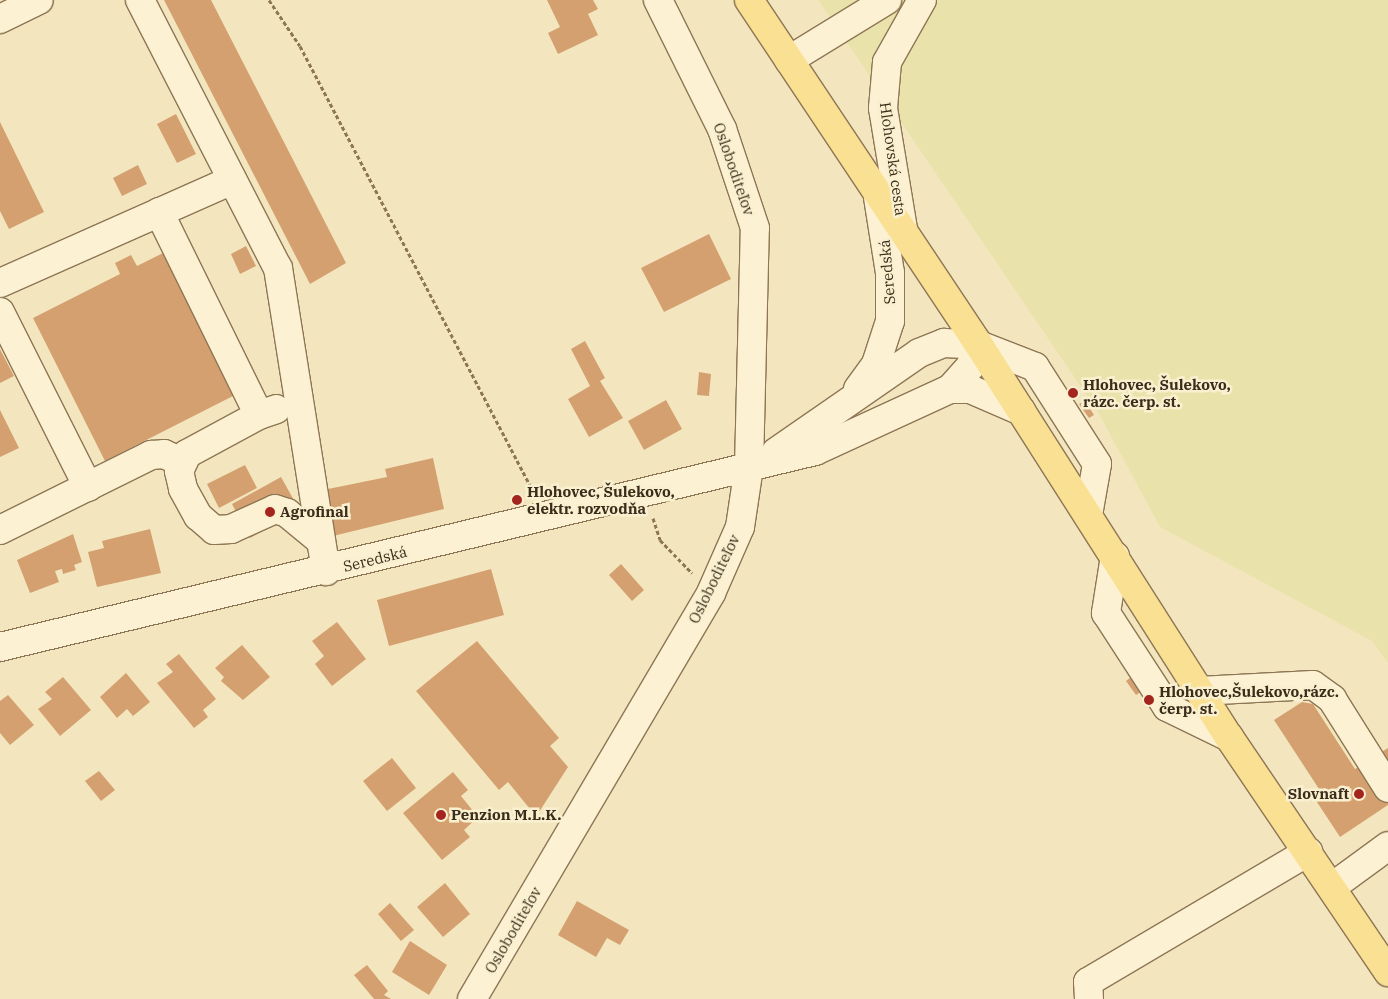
<!DOCTYPE html>
<html>
<head>
<meta charset="utf-8">
<style>
  body { margin:0 }
  #map { position:relative; width:1388px; height:999px; overflow:hidden; background:#f3e6be; font-family:"IBM Plex Serif",serif }
  div>[style] { position:absolute }
  .farmland>* { inset:0; background:#e9e3ab }
  .building>* { inset:0; background:#d5a070 }
  .path>* { height:3px; margin-top:-1.5px; transform-origin:0; background:repeating-linear-gradient(90deg,#8d7655 0 4px,transparent 0 6.5px) }
  .roads { filter:drop-shadow(1px 0 #8d7655) drop-shadow(-1px 0 #8d7655) drop-shadow(0 1px #8d7655) drop-shadow(0 -1px #8d7655) }
  .minor>* { height:28px; margin:-14px; padding:0 14px; transform-origin:14px; border-radius:14px; background:#fcf2d3 }
  .major>* { height:28px; margin:-14px; padding:0 14px; transform-origin:14px; border-radius:14px; background:#fae092 }
  .dots>* { width:14px; height:14px; translate:-50% -50%; box-sizing:border-box; border:2px solid #f9f0cf; border-radius:50% }
  span { translate:-50% -50%; white-space:nowrap; text-align:center; line-height:1.15; -webkit-text-stroke:5px #f9f0cf; paint-order:stroke }
  .street-label { font-size:15px; color:#3b2c1b }
  .poi-label { font-size:15px; color:#3b2c1b; font-weight:700 }
  .left { translate:0 -50%; text-align:left }
  .right { translate:-100% -50%; text-align:right }
</style>
</head>
<body>
<div id="map">
  <div class="farmland">
    <div style="clip-path:polygon(818px 0,1388px 0,1388px 663px,1372px 641px,1160px 527px,1098px 412px)"></div>
  </div>
  <div class="building">
    <div style="clip-path:polygon(164px 0,211px 0,346px 263px,310px 284px)"></div>
    <div style="clip-path:polygon(547px 0,593px 0,598px 9px,588px 14px,598px 35px,558px 54px,548px 33px,560px 27px)"></div>
    <div style="clip-path:polygon(176px 114px,196px 154px,177px 163px,157px 124px)"></div>
    <div style="clip-path:polygon(0 122px,44px 212px,9px 229px,0 211px)"></div>
    <div style="clip-path:polygon(138px 165px,147px 184px,122px 196px,113px 178px)"></div>
    <div style="clip-path:polygon(709px 234px,731px 279px,664px 312px,641px 268px)"></div>
    <div style="clip-path:polygon(246px 246px,256px 266px,240px 274px,231px 254px)"></div>
    <div style="clip-path:polygon(163px 253px,235px 395px,105px 461px,33px 318px,120px 274px,115px 263px,131px 255px,137px 266px)"></div>
    <div style="clip-path:polygon(585px 341px,605px 378px,600px 381px,623px 418px,589px 437px,568px 399px,590px 386px,571px 349px)"></div>
    <div style="clip-path:polygon(0 349px,14px 376px,0 383px)"></div>
    <div style="clip-path:polygon(699px 372px,711px 374px,709px 396px,697px 395px)"></div>
    <div style="clip-path:polygon(666px 400px,682px 429px,644px 450px,628px 421px)"></div>
    <div style="clip-path:polygon(1085px 401px,1094px 415px,1089px 418px,1079px 404px)"></div>
    <div style="clip-path:polygon(0 410px,19px 448px,0 457px)"></div>
    <div style="clip-path:polygon(433px 458px,444px 509px,333px 536px,326px 509px,331px 508px,328px 489px,387px 477px,385px 469px)"></div>
    <div style="clip-path:polygon(245px 465px,257px 488px,219px 508px,207px 484px)"></div>
    <div style="clip-path:polygon(281px 477px,300px 511px,250px 538px,232px 504px)"></div>
    <div style="clip-path:polygon(150px 529px,161px 573px,97px 587px,88px 552px,104px 548px,102px 541px)"></div>
    <div style="clip-path:polygon(73px 534px,82px 562px,74px 565px,76px 570px,63px 574px,62px 569px,55px 571px,59px 582px,30px 593px,17px 560px)"></div>
    <div style="clip-path:polygon(621px 564px,644px 590px,632px 601px,609px 575px)"></div>
    <div style="clip-path:polygon(491px 569px,504px 615px,389px 646px,377px 600px)"></div>
    <div style="clip-path:polygon(337px 622px,366px 659px,332px 686px,315px 664px,324px 656px,312px 641px)"></div>
    <div style="clip-path:polygon(477px 641px,559px 738px,550px 746px,568px 767px,539px 812px,530px 809px,508px 782px,499px 790px,416px 691px)"></div>
    <div style="clip-path:polygon(242px 645px,270px 677px,243px 700px,221px 681px,224px 677px,215px 668px)"></div>
    <div style="clip-path:polygon(179px 654px,216px 699px,203px 710px,208px 717px,194px 728px,157px 683px,173px 672px,166px 664px)"></div>
    <div style="clip-path:polygon(126px 673px,150px 702px,133px 716px,127px 709px,117px 718px,100px 697px)"></div>
    <div style="clip-path:polygon(63px 677px,91px 710px,60px 736px,38px 709px,52px 699px,45px 692px)"></div>
    <div style="clip-path:polygon(1131px 677px,1142px 691px,1136px 695px,1126px 681px)"></div>
    <div style="clip-path:polygon(8px 695px,34px 725px,10px 745px,0 733px,0 701px)"></div>
    <div style="clip-path:polygon(1302px 702px,1313px 704px,1355px 769px,1388px 748px,1388px 805px,1340px 837px,1313px 796px,1321px 792px,1274px 720px)"></div>
    <div style="clip-path:polygon(392px 758px,416px 788px,387px 811px,363px 781px)"></div>
    <div style="clip-path:polygon(99px 771px,115px 790px,101px 801px,85px 781px)"></div>
    <div style="clip-path:polygon(453px 772px,468px 790px,461px 796px,478px 817px,464px 830px,470px 837px,442px 860px,403px 813px)"></div>
    <div style="clip-path:polygon(445px 883px,470px 914px,443px 937px,417px 907px)"></div>
    <div style="clip-path:polygon(577px 901px,629px 930px,620px 945px,607px 938px,596px 957px,558px 935px)"></div>
    <div style="clip-path:polygon(390px 903px,414px 930px,401px 941px,378px 914px)"></div>
    <div style="clip-path:polygon(410px 941px,447px 965px,429px 995px,392px 972px)"></div>
    <div style="clip-path:polygon(367px 965px,388px 991px,384px 995px,391px 999px,374px 999px,354px 975px)"></div>
  </div>
  <div class="path">
    <div style="left:269px;top:0;width:55px;rotate:56deg"></div>
    <div style="left:300px;top:46px;width:502px;rotate:62.36deg"></div>
    <div style="left:653px;top:518px;width:23px;rotate:72deg"></div>
    <div style="left:660px;top:540px;width:46px;rotate:45.9deg"></div>
  </div>
  <div class="roads">
    <div class="minor">
      <div style="left:140px;top:0;width:301px;rotate:62.8deg"></div>
      <div style="left:278px;top:268px;width:307px;rotate:81deg"></div>
      <div style="left:0;top:19px;width:43px;rotate:-26deg"></div>
      <div style="left:789px;top:60px;width:115px;rotate:-31.5deg"></div>
      <div style="left:159px;top:212px;width:226px;rotate:63.8deg"></div>
      <div style="left:259px;top:415px;width:18px;rotate:-19deg"></div>
      <div style="left:904px;top:235px;width:129px;rotate:-99.4deg"></div>
      <div style="left:883px;top:108px;width:46px;rotate:-85deg"></div>
      <div style="left:887px;top:62px;width:71px;rotate:-60.6deg"></div>
      <div style="left:0;top:283px;width:254px;rotate:-23.9deg"></div>
      <div style="left:0;top:312px;width:196px;rotate:63.3deg"></div>
      <div style="left:858px;top:389px;width:31px;rotate:-54deg"></div>
      <div style="left:876px;top:364px;width:45px;rotate:-72deg"></div>
      <div style="left:890px;top:321px;width:48px;rotate:-90deg"></div>
      <div style="left:890px;top:273px;width:77px;rotate:-99deg"></div>
      <div style="left:950px;top:389px;width:20px"></div>
      <div style="left:970px;top:389px;width:56px;rotate:23.3deg"></div>
      <div style="left:259px;top:415px;width:82px;rotate:151.6deg"></div>
      <div style="left:187px;top:454px;width:19px;rotate:115deg"></div>
      <div style="left:179px;top:471px;width:18px;rotate:77deg"></div>
      <div style="left:183px;top:489px;width:31px;rotate:61deg"></div>
      <div style="left:198px;top:516px;width:21px;rotate:41deg"></div>
      <div style="left:214px;top:530px;width:17px;rotate:-3deg"></div>
      <div style="left:231px;top:529px;width:48px;rotate:-24.4deg"></div>
      <div style="left:275px;top:509px;width:13px;rotate:18deg"></div>
      <div style="left:287px;top:513px;width:44px;rotate:39.5deg"></div>
      <div style="left:776px;top:452px;width:174px;rotate:-34.7deg"></div>
      <div style="left:919px;top:353px;width:27px;rotate:-22deg"></div>
      <div style="left:944px;top:343px;width:35px;rotate:3deg"></div>
      <div style="left:979px;top:345px;width:60px;rotate:21.4deg"></div>
      <div style="left:1035px;top:367px;width:115px;rotate:57.4deg"></div>
      <div style="left:1097px;top:464px;width:52px;rotate:100deg"></div>
      <div style="left:0;top:530px;width:169px;rotate:-26.4deg"></div>
      <div style="left:151px;top:455px;width:13px;rotate:-4deg"></div>
      <div style="left:164px;top:454px;width:19px;rotate:25deg"></div>
      <div style="left:1115px;top:556px;width:58px;rotate:99deg"></div>
      <div style="left:1106px;top:613px;width:112px;rotate:57deg"></div>
      <div style="left:1167px;top:707px;width:69px;rotate:25.8deg"></div>
      <div style="left:0;top:647px;width:838px;rotate:-13.52deg"></div>
      <div style="left:815px;top:451px;width:149px;rotate:-24.7deg"></div>
      <div style="left:950px;top:389px;width:30px;rotate:-48deg"></div>
      <div style="left:970px;top:367px;width:24px;rotate:-68deg"></div>
      <div style="left:1199px;top:691px;width:114px;rotate:-3deg"></div>
      <div style="left:1313px;top:685px;width:24px;rotate:36deg"></div>
      <div style="left:1332px;top:699px;width:105px;rotate:57.8deg"></div>
      <div style="left:1332px;top:887px;width:69px;rotate:-36.2deg"></div>
      <div style="left:472px;top:999px;width:471px;rotate:-59.5deg"></div>
      <div style="left:711px;top:593px;width:72px;rotate:-66.3deg"></div>
      <div style="left:740px;top:527px;width:61px;rotate:-81.5deg"></div>
      <div style="left:749px;top:467px;width:239px;rotate:-88.6deg"></div>
      <div style="left:755px;top:228px;width:104px;rotate:-108.4deg"></div>
      <div style="left:722px;top:129px;width:144px;rotate:-116.4deg"></div>
      <div style="left:1089px;top:999px;width:17px;rotate:-93deg"></div>
      <div style="left:1088px;top:982px;width:256px;rotate:-30.6deg"></div>
    </div>
    <div class="major">
      <div style="left:749px;top:0;width:415px;rotate:56.3deg"></div>
      <div style="left:979px;top:345px;width:465px;rotate:57.5deg"></div>
      <div style="left:1229px;top:737px;width:284px;rotate:55.9deg"></div>
    </div>
  </div>
  <div class="dots">
    <div style="left:1073px;top:393px;background:#a3251e"></div>
    <div style="left:517px;top:500px;background:#a3251e"></div>
    <div style="left:270px;top:512px;background:#a3251e"></div>
    <div style="left:1149px;top:700px;background:#a3251e"></div>
    <div style="left:1359px;top:794px;background:#a3251e"></div>
    <div style="left:441px;top:815px;background:#a3251e"></div>
  </div>
  <div class="street-label">
    <span style="left:893px;top:159px;rotate:82deg">Hlohovská cesta</span>
    <span style="left:734px;top:169px;rotate:71deg">Osloboditeľov</span>
    <span style="left:887px;top:272px;rotate:-95deg">Seredská</span>
    <span style="left:375px;top:559px;rotate:-14deg">Seredská</span>
    <span style="left:714px;top:579px;rotate:-64deg">Osloboditeľov</span>
    <span style="left:513px;top:930px;rotate:-60deg">Osloboditeľov</span>
  </div>
  <div class="poi-label">
    <span class="left" style="left:1083px;top:393px">Hlohovec, Šulekovo,<br>rázc. čerp. st.</span>
    <span class="left" style="left:527px;top:500px">Hlohovec, Šulekovo,<br>elektr. rozvodňa</span>
    <span class="left" style="left:280px;top:512px">Agrofinal</span>
    <span class="left" style="left:1159px;top:700px">Hlohovec,Šulekovo,rázc.<br>čerp. st.</span>
    <span class="right" style="left:1349px;top:794px">Slovnaft</span>
    <span class="left" style="left:451px;top:815px">Penzion M.L.K.</span>
  </div>
</div>
</body>
</html>
